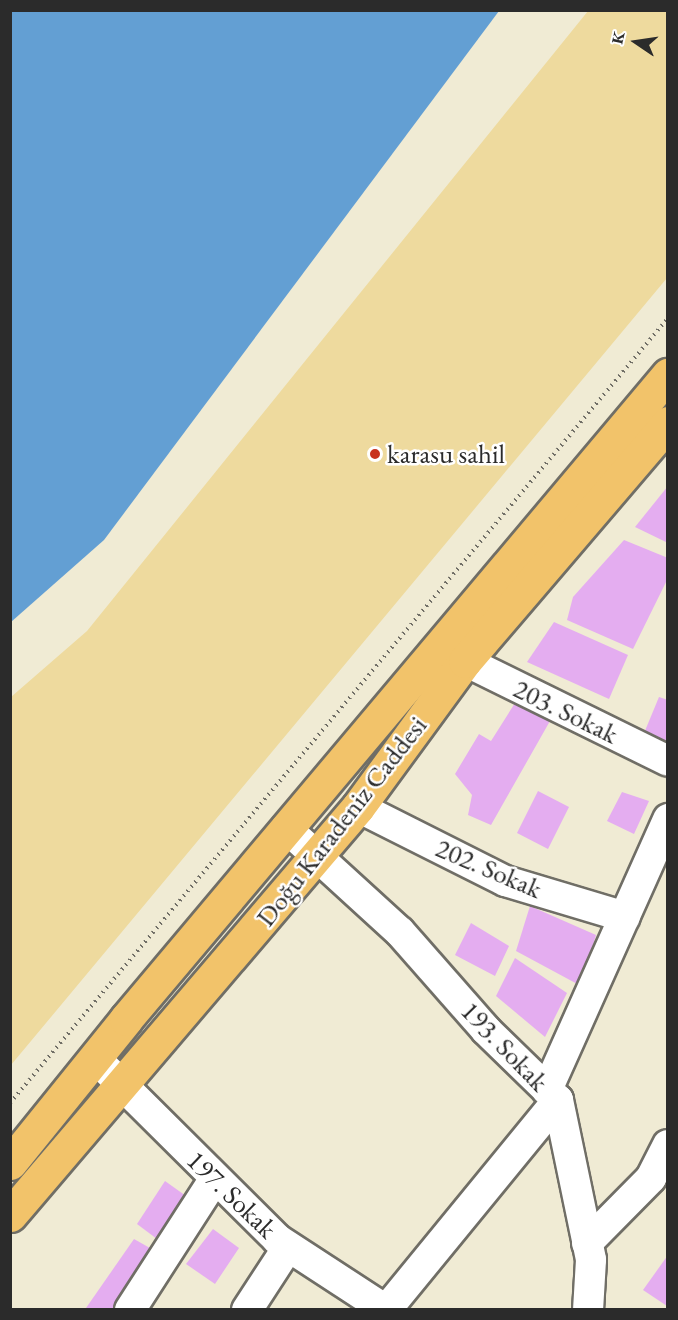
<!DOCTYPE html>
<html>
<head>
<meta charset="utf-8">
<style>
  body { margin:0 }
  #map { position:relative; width:678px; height:1320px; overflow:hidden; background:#f0ebd4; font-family:"EB Garamond",serif }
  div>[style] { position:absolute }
  .sand>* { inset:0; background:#eeda9e }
  .water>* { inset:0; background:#639fd3 }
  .building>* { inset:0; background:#e4adf0 }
  .path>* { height:4px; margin-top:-2px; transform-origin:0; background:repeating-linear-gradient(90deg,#706e66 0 1.5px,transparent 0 6px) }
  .roads { filter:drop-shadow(2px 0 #706e66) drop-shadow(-2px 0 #706e66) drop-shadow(0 2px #706e66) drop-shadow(0 -2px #706e66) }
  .minor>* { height:30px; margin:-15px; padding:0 15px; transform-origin:15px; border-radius:15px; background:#fff }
  .major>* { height:33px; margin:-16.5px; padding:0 16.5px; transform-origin:16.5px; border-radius:16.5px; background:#f2c36a }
  .dots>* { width:16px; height:16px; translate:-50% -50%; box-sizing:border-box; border:3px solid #fff; border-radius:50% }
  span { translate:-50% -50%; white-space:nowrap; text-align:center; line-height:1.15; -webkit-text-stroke:5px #fff; paint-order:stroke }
  .poi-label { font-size:27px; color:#2b2b2b }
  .left { translate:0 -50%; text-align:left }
  .street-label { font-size:27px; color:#2b2b2b }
  .frame { position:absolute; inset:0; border:12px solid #2b2b2b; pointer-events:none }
  .north { position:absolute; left:606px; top:12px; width:60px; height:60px; -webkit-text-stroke:4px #fff; paint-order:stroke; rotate:283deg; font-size:16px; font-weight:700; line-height:24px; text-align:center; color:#2b2b2b }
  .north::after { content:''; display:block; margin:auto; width:21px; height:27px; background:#2b2b2b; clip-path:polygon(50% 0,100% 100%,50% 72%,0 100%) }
</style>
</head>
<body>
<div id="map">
  <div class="sand">
    <div style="clip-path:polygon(588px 11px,667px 11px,667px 278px,11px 1065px,11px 697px,87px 631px)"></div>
  </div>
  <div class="water">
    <div style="clip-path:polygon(11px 10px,499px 11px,104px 540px,11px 622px)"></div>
  </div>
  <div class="building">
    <div style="clip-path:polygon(668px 486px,668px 543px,635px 527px)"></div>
    <div style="clip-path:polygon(624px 540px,668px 558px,668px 578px,633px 649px,567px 620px,573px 597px)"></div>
    <div style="clip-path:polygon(554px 622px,628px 655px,609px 699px,527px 662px)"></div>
    <div style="clip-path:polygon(659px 697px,668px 700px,668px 750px,642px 738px)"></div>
    <div style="clip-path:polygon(515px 703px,550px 721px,491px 825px,468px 815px,472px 795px,455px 774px,479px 734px,491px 741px)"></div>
    <div style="clip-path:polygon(538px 791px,569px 807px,548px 849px,517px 833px)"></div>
    <div style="clip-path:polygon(622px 792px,649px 801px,634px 834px,607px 821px)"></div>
    <div style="clip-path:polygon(530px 906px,596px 935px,581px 986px,516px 951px)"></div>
    <div style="clip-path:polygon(471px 923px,509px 946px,495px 976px,455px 955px)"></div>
    <div style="clip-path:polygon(515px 958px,567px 993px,545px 1037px,496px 996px)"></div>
    <div style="clip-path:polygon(165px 1181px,193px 1201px,165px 1245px,137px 1224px)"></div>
    <div style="clip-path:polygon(213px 1229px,239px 1248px,215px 1284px,186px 1264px)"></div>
    <div style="clip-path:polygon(134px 1239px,157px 1252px,119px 1310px,86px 1308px)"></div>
    <div style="clip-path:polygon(668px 1255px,668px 1305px,667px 1306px,643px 1290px)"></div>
  </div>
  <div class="path">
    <div style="left:10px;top:1103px;width:1024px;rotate:-50.03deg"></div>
  </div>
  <div class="roads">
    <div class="minor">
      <div style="left:465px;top:661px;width:226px;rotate:26.2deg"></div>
      <div style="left:358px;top:807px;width:165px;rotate:26.7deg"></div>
      <div style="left:505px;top:881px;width:125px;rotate:16.7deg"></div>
      <div style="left:286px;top:828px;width:154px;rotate:42.4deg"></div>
      <div style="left:400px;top:932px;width:130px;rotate:48.7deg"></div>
      <div style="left:486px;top:1030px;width:100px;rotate:44.2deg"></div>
      <div style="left:558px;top:1100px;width:271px;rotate:129.3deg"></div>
      <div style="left:95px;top:1058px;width:257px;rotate:44.8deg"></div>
      <div style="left:277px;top:1239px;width:130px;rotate:33.1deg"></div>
      <div style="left:547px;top:1090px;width:297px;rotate:-65.9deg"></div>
      <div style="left:558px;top:1100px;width:163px;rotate:78.3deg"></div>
      <div style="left:591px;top:1260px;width:50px;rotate:93.4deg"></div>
      <div style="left:587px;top:1243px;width:91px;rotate:-45.4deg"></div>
      <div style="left:651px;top:1178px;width:37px;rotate:-63deg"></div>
      <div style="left:130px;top:1310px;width:157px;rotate:-57.2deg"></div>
      <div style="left:247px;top:1310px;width:75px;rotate:-56.9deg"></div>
    </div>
    <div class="major">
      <div style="left:10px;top:1163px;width:185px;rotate:-51.1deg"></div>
      <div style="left:126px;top:1019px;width:842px;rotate:-49.92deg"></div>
      <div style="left:10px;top:1215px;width:536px;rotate:-49.54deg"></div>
      <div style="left:358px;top:807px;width:181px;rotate:-53.8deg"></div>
      <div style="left:465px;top:661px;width:313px;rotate:-49.5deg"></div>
    </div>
  </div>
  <div class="dots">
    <div style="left:375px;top:454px;background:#c8321e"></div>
  </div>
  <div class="poi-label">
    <span class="left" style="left:387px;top:454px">karasu sahil</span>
  </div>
  <div class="street-label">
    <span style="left:566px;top:711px;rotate:26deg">203. Sokak</span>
    <span style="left:341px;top:821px;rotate:-52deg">Doğu Karadeniz Caddesi</span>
    <span style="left:489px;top:868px;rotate:23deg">202. Sokak</span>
    <span style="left:505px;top:1046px;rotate:46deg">193. Sokak</span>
    <span style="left:232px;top:1194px;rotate:44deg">197. Sokak</span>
  </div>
  <div class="frame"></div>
  <div class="north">K</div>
</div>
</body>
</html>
